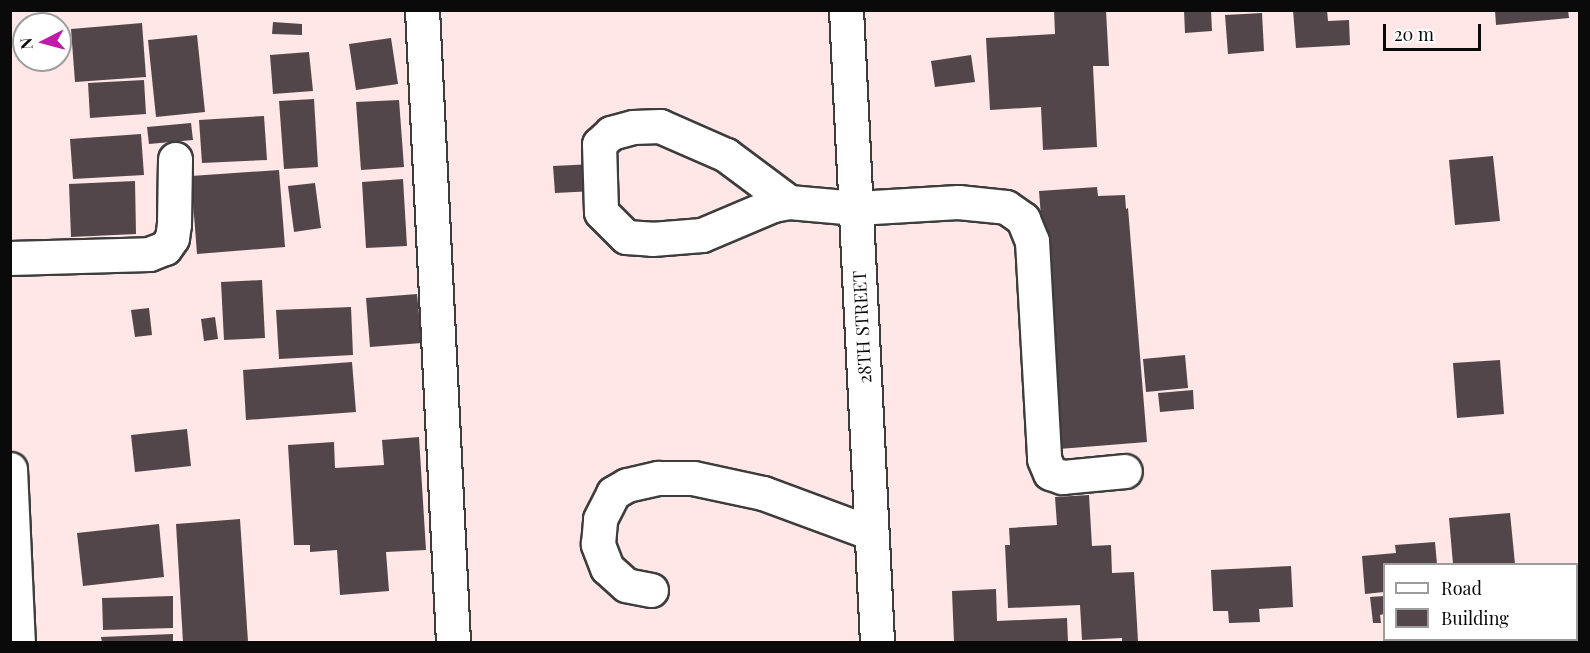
<!DOCTYPE html>
<html>
<head>
<meta charset="utf-8">
<style>
  body { margin:0 }
  #map { position:relative; width:1590px; height:653px; overflow:hidden; background:#ffe6e7; font-family:"Playfair Display",serif }
  div>[style] { position:absolute }
  .building>* { inset:0; background:#53464b }
  .roads { filter:drop-shadow(2px 0 #3d3d3d) drop-shadow(-2px 0 #3d3d3d) drop-shadow(0 2px #3d3d3d) drop-shadow(0 -2px #3d3d3d) }
  .minor>* { height:33px; margin:-16.5px; padding:0 16.5px; transform-origin:16.5px; border-radius:16.5px; background:#fff }
  span { translate:-50% -50%; white-space:nowrap; text-align:center; line-height:1.15; -webkit-text-stroke:6px #fff; paint-order:stroke }
  .street-label { font-size:18px; color:#0a0a0a }
  .frame { position:absolute; inset:0; border:12px solid #0a0a0a; pointer-events:none }
  .legend { position:absolute; left:1383px; top:563px; width:195px; height:78px; box-sizing:border-box; background:#fff; border:2px solid #9d9d9d; margin:0; padding:8px 10px; list-style:none; font-size:18px; color:#0a0a0a }
  .legend li { display:flex; align-items:center; gap:12px; height:30px }
  .legend b { width:30px; border:2px solid #9d9d9d }
  .north { position:absolute; left:12px; top:12px; width:60px; height:60px; box-sizing:border-box; background:#fff; border:2px solid #9d9d9d; border-radius:50%; rotate:264deg; font-size:16px; font-weight:700; line-height:24px; text-align:center; color:#0a0a0a }
  .north::after { content:''; display:block; margin:auto; width:21px; height:27px; background:#c11baa; clip-path:polygon(50% 0,100% 100%,50% 72%,0 100%) }
  .scale { position:absolute; left:1383px; top:24px; width:98px; height:27px; box-sizing:border-box; border:3px solid #0a0a0a; border-top:0; padding-left:8px; font-size:18px; line-height:21px; white-space:nowrap; color:#0a0a0a; -webkit-text-stroke:4px #fff; paint-order:stroke }
</style>
</head>
<body>
<div id="map">
  <div class="building">
    <div style="clip-path:polygon(1054px 10px,1106px 10px,1109px 66px,1093px 66px,1097px 147px,1043px 150px,1041px 107px,990px 110px,986px 38px,1055px 34px)"></div>
    <div style="clip-path:polygon(1184px 10px,1211px 10px,1212px 31px,1185px 33px)"></div>
    <div style="clip-path:polygon(1293px 10px,1327px 10px,1328px 21px,1349px 20px,1350px 45px,1296px 48px)"></div>
    <div style="clip-path:polygon(1495px 10px,1568px 10px,1569px 18px,1496px 25px)"></div>
    <div style="clip-path:polygon(1262px 13px,1264px 51px,1228px 54px,1225px 15px)"></div>
    <div style="clip-path:polygon(273px 22px,302px 24px,302px 35px,272px 34px)"></div>
    <div style="clip-path:polygon(142px 23px,146px 77px,75px 82px,71px 29px)"></div>
    <div style="clip-path:polygon(197px 35px,205px 112px,156px 117px,148px 40px)"></div>
    <div style="clip-path:polygon(391px 38px,398px 84px,356px 90px,349px 44px)"></div>
    <div style="clip-path:polygon(309px 52px,313px 91px,273px 94px,270px 55px)"></div>
    <div style="clip-path:polygon(971px 55px,975px 82px,935px 87px,931px 61px)"></div>
    <div style="clip-path:polygon(144px 80px,146px 114px,90px 118px,88px 83px)"></div>
    <div style="clip-path:polygon(314px 99px,318px 167px,284px 169px,279px 101px)"></div>
    <div style="clip-path:polygon(399px 100px,404px 167px,361px 170px,356px 102px)"></div>
    <div style="clip-path:polygon(264px 116px,267px 160px,202px 163px,199px 120px)"></div>
    <div style="clip-path:polygon(191px 123px,193px 140px,149px 144px,147px 127px)"></div>
    <div style="clip-path:polygon(141px 134px,144px 175px,73px 179px,70px 139px)"></div>
    <div style="clip-path:polygon(1493px 156px,1500px 221px,1455px 225px,1449px 160px)"></div>
    <div style="clip-path:polygon(593px 164px,595px 191px,555px 193px,553px 166px)"></div>
    <div style="clip-path:polygon(279px 170px,285px 247px,197px 254px,191px 176px)"></div>
    <div style="clip-path:polygon(403px 179px,407px 246px,366px 248px,362px 182px)"></div>
    <div style="clip-path:polygon(135px 181px,136px 234px,71px 237px,69px 184px)"></div>
    <div style="clip-path:polygon(315px 183px,321px 228px,294px 232px,288px 186px)"></div>
    <div style="clip-path:polygon(1097px 187px,1098px 196px,1125px 195px,1126px 209px,1128px 208px,1147px 442px,1059px 449px,1039px 191px)"></div>
    <div style="clip-path:polygon(262px 280px,265px 338px,224px 340px,221px 282px)"></div>
    <div style="clip-path:polygon(417px 294px,422px 343px,370px 347px,366px 298px)"></div>
    <div style="clip-path:polygon(351px 307px,353px 355px,279px 359px,276px 310px)"></div>
    <div style="clip-path:polygon(149px 308px,152px 335px,135px 337px,131px 310px)"></div>
    <div style="clip-path:polygon(215px 317px,218px 339px,204px 341px,201px 319px)"></div>
    <div style="clip-path:polygon(1185px 355px,1188px 388px,1146px 392px,1143px 359px)"></div>
    <div style="clip-path:polygon(1500px 360px,1504px 414px,1457px 418px,1453px 363px)"></div>
    <div style="clip-path:polygon(352px 362px,356px 412px,246px 420px,243px 370px)"></div>
    <div style="clip-path:polygon(1193px 390px,1194px 409px,1160px 412px,1158px 393px)"></div>
    <div style="clip-path:polygon(187px 429px,191px 466px,135px 472px,131px 435px)"></div>
    <div style="clip-path:polygon(419px 437px,426px 550px,386px 552px,389px 591px,340px 595px,337px 550px,310px 552px,310px 545px,294px 545px,288px 445px,334px 442px,335px 468px,384px 465px,382px 440px)"></div>
    <div style="clip-path:polygon(1089px 495px,1092px 546px,1111px 545px,1112px 573px,1134px 572px,1138px 641px,1122px 642px,1122px 638px,1082px 640px,1080px 605px,1008px 608px,1005px 545px,1010px 545px,1009px 528px,1057px 525px,1055px 497px)"></div>
    <div style="clip-path:polygon(1510px 513px,1515px 564px,1453px 564px,1449px 518px)"></div>
    <div style="clip-path:polygon(240px 519px,248px 642px,183px 642px,176px 524px)"></div>
    <div style="clip-path:polygon(159px 524px,164px 577px,83px 586px,77px 533px)"></div>
    <div style="clip-path:polygon(1435px 542px,1437px 564px,1384px 564px,1384px 592px,1365px 594px,1362px 556px,1396px 553px,1395px 545px)"></div>
    <div style="clip-path:polygon(1291px 566px,1293px 607px,1259px 609px,1260px 622px,1229px 623px,1228px 611px,1213px 611px,1211px 570px)"></div>
    <div style="clip-path:polygon(996px 589px,997px 621px,1067px 618px,1068px 642px,954px 642px,952px 591px)"></div>
    <div style="clip-path:polygon(173px 596px,173px 628px,103px 630px,102px 598px)"></div>
    <div style="clip-path:polygon(1384px 596px,1384px 614px,1380px 615px,1381px 623px,1373px 623px,1370px 597px)"></div>
    <div style="clip-path:polygon(173px 634px,173px 642px,102px 642px,101px 637px)"></div>
  </div>
  <div class="roads">
    <div class="minor">
      <div style="left:422px;top:10px;width:633px;rotate:87.19deg"></div>
      <div style="left:846px;top:10px;width:633px;rotate:87.19deg"></div>
      <div style="left:789px;top:202px;width:79px;rotate:-143.3deg"></div>
      <div style="left:726px;top:155px;width:72px;rotate:-156.3deg"></div>
      <div style="left:660px;top:126px;width:27px;rotate:178deg"></div>
      <div style="left:633px;top:127px;width:23px;rotate:165deg"></div>
      <div style="left:611px;top:133px;width:16px;rotate:137deg"></div>
      <div style="left:599px;top:144px;width:68px;rotate:88.3deg"></div>
      <div style="left:601px;top:212px;width:35px;rotate:45deg"></div>
      <div style="left:626px;top:237px;width:26px;rotate:4deg"></div>
      <div style="left:652px;top:239px;width:50px;rotate:-4.6deg"></div>
      <div style="left:702px;top:235px;width:77px;rotate:-22.9deg"></div>
      <div style="left:773px;top:205px;width:16px;rotate:-11deg"></div>
      <div style="left:789px;top:202px;width:67px;rotate:5.1deg"></div>
      <div style="left:856px;top:208px;width:102px;rotate:-3.4deg"></div>
      <div style="left:958px;top:202px;width:48px;rotate:5.9deg"></div>
      <div style="left:1006px;top:207px;width:21px;rotate:35deg"></div>
      <div style="left:1023px;top:219px;width:24px;rotate:68deg"></div>
      <div style="left:1032px;top:241px;width:218px;rotate:86.8deg"></div>
      <div style="left:1044px;top:459px;width:15px;rotate:67deg"></div>
      <div style="left:1050px;top:473px;width:13px;rotate:18deg"></div>
      <div style="left:1062px;top:477px;width:63px;rotate:-5.4deg"></div>
      <div style="left:10px;top:258px;width:139px;rotate:-1.6deg"></div>
      <div style="left:149px;top:254px;width:17px;rotate:-21deg"></div>
      <div style="left:165px;top:248px;width:12px;rotate:-55deg"></div>
      <div style="left:172px;top:238px;width:14px;rotate:-82deg"></div>
      <div style="left:174px;top:224px;width:65px;rotate:-89.1deg"></div>
      <div style="left:10px;top:469px;width:173px;rotate:87.4deg"></div>
      <div style="left:651px;top:590px;width:25px;rotate:-169deg"></div>
      <div style="left:626px;top:585px;width:25px;rotate:-138deg"></div>
      <div style="left:607px;top:568px;width:26px;rotate:-111deg"></div>
      <div style="left:598px;top:544px;width:25px;rotate:-85deg"></div>
      <div style="left:600px;top:519px;width:29px;rotate:-63deg"></div>
      <div style="left:613px;top:493px;width:16px;rotate:-30deg"></div>
      <div style="left:627px;top:485px;width:32px;rotate:-13deg"></div>
      <div style="left:658px;top:478px;width:35px"></div>
      <div style="left:693px;top:478px;width:72px;rotate:12.1deg"></div>
      <div style="left:763px;top:493px;width:115px;rotate:20.3deg"></div>
    </div>
  </div>
  <div class="street-label">
    <span style="left:862px;top:327px;rotate:-93deg">28TH STREET</span>
  </div>
  <div class="frame"></div>
  <ul class="legend">
  <li><b style="height:8px;background:#fff"></b>Road</li>
  <li><b style="height:16px;background:#53464b"></b>Building</li>
  </ul>
  <div class="north">N</div>
  <div class="scale">20 m</div>
</div>
</body>
</html>
